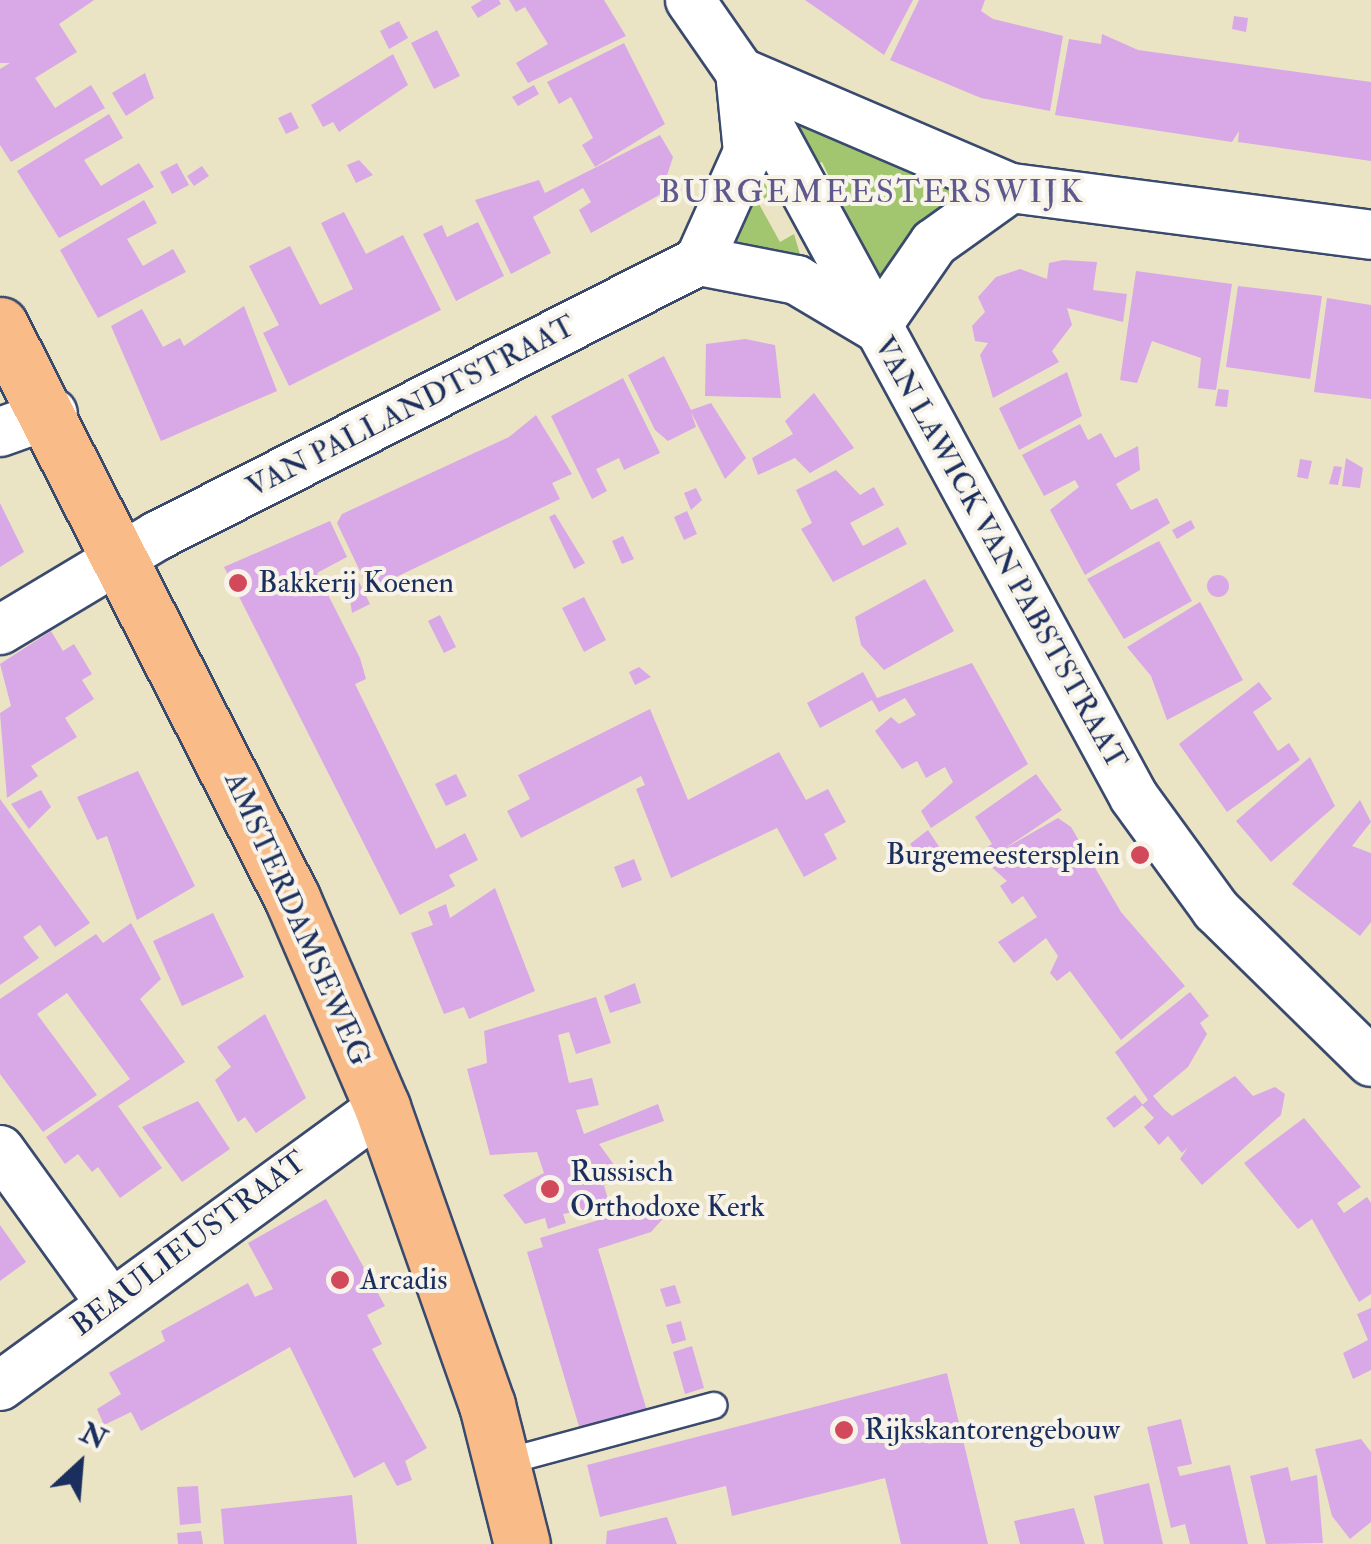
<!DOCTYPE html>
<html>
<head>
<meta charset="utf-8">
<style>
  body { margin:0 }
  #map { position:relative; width:1371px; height:1544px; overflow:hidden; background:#ebe4c4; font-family:"IM FELL Double Pica",serif }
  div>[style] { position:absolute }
  .green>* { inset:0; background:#a2c670 }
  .building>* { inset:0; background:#d8a8e7 }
  .round { border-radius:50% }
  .roads { filter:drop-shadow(2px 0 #3a4a6d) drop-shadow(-2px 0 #3a4a6d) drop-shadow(0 2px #3a4a6d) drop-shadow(0 -2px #3a4a6d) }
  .service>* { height:25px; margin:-12.5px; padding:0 12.5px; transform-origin:12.5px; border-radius:12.5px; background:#fff }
  .minor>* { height:48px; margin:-24px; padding:0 24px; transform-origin:24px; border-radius:24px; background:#fff }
  .primary>* { height:55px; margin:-27.5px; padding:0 27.5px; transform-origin:27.5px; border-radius:27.5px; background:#f9bc89 }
  .dots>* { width:28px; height:28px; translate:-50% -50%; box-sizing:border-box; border:5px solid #f7f3e8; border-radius:50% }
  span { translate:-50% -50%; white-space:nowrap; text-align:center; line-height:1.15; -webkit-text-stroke:8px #f7f3e8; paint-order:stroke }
  .street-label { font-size:30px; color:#1b2f5e }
  .poi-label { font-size:30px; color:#1b2f5e }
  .left { translate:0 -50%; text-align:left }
  .right { translate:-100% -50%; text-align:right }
  .neighbourhood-label { font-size:32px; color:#5d598e; letter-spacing:2.5px }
  .north { position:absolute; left:30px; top:1414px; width:100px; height:100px; -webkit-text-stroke:8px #f7f3e8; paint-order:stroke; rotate:26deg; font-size:28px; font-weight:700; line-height:40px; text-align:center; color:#1b2f5e }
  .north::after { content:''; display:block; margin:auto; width:35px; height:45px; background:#1b2f5e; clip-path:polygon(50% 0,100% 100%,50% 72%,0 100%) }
</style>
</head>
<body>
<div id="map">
  <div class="green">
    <div style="clip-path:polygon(784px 111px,959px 191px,924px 223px,883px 288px,822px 162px,815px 165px)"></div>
    <div style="clip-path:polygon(762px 180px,773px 195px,759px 204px,780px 242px,794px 234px,802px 261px,733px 242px)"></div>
  </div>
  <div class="building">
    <div style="clip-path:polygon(0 0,94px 0,59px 24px,77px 52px,35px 78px,55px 108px,91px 85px,105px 108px,11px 162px,0 145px,0 69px,10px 63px,0 63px)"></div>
    <div style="clip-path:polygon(482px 0,499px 0,501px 4px,478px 18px,471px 7px)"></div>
    <div style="clip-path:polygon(509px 0,604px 0,626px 36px,528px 83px,516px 63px,548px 44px,525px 7px,516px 12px)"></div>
    <div style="clip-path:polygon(805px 0,913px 0,884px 55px)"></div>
    <div style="clip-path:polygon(919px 0,985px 0,981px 11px,993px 19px,1063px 36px,1050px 111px,981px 98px,890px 60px)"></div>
    <div style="clip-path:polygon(1234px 16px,1248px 18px,1246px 32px,1232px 29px)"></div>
    <div style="clip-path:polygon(399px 21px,408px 38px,389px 49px,380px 31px)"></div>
    <div style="clip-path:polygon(437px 30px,460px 76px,434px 89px,411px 43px)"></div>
    <div style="clip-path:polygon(1102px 34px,1138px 50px,1371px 82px,1371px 161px,1238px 142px,1239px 131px,1232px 142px,1055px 115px,1069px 39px,1101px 44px)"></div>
    <div style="clip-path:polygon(624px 43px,665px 124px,595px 167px,582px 145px,593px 138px,571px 97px,559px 104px,547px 82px)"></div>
    <div style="clip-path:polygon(393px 54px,408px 85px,339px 132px,333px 122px,323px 127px,311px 105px)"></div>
    <div style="clip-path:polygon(145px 73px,154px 98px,126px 116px,112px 93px)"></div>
    <div style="clip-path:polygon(534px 85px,539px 94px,518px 106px,512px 97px)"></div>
    <div style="clip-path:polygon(291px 112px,299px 128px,286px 134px,278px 118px)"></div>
    <div style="clip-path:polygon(109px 114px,123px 138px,84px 160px,101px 186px,139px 163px,154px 187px,59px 238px,17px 171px)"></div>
    <div style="clip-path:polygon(660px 135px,673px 157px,661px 194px,591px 233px,579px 210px,591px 202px,583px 188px,533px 217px,551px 253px,511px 274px,475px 200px,539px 180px,545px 193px)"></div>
    <div style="clip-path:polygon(359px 160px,373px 175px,356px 183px,347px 165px)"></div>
    <div style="clip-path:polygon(177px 163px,189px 185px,172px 194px,160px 172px)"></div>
    <div style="clip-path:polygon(202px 166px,209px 176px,194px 186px,187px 176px)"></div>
    <div style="clip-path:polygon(144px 200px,157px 223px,127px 239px,143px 266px,173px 249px,186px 272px,98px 318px,60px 250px)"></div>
    <div style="clip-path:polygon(344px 212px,366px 254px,403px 235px,441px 310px,289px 386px,263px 333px,279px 325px,249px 266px,290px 246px,320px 305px,353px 289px,321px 223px)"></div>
    <div style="clip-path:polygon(478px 222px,504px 276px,456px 301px,423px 234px,442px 225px,447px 237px)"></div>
    <div style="clip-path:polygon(1063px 260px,1097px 262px,1093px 290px,1127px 294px,1123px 322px,1067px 308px,1072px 325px,1052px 351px,1059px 362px,993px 398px,980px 355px,988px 343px,975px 341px,972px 326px,985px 312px,978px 297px,996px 277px,1020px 269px,1047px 279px,1049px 263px)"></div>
    <div style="clip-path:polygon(1136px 271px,1232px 284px,1216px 390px,1198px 388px,1201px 358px,1152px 341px,1137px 383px,1120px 380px)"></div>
    <div style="clip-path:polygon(1238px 286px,1322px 296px,1310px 379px,1226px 367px)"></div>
    <div style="clip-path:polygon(1327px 298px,1371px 305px,1371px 399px,1314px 392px)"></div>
    <div style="clip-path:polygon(244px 306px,277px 391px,161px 441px,111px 326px,142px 309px,163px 347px,180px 338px,184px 346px)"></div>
    <div style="clip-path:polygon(745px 339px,775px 345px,781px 398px,705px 396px,706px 344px)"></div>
    <div style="clip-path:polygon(664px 356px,691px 410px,711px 403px,746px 458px,725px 479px,691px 412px,696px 427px,668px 441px,655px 430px,628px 375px)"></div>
    <div style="clip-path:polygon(1067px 372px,1082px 416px,1019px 450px,999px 408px)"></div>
    <div style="clip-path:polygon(623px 378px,660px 453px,624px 470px,619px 458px,596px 469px,607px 491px,592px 499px,551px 416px)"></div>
    <div style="clip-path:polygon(1218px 389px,1229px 390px,1227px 407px,1215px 406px)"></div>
    <div style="clip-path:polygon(814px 393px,854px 448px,810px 473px,795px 458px,758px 475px,752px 458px,793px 434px,785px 421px)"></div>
    <div style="clip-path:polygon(536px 415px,572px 474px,552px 483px,560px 499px,369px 590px,337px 523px,342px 514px,509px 437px)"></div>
    <div style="clip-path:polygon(1080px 424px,1088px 440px,1101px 433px,1115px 458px,1138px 446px,1140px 470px,1116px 484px,1131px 510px,1157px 498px,1170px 523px,1085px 575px,1050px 510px,1079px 487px,1075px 480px,1044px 496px,1022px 455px)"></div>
    <div style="clip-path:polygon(1346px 458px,1363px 468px,1360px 488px,1342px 486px)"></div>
    <div style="clip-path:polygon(1300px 459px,1312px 461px,1308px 479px,1297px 477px)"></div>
    <div style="clip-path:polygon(1334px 466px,1342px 467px,1338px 485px,1329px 484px)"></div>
    <div style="clip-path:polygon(836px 470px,860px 495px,874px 487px,884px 505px,850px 523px,863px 546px,898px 527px,907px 544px,833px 582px,801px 529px,812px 523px,796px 490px)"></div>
    <div style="clip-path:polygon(696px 488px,702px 500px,691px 510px,684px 493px)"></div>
    <div style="clip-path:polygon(0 503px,24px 552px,0 567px)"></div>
    <div style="clip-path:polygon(687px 511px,697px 534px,684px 540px,674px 517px)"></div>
    <div style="clip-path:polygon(555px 514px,585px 563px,574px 569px,549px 517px)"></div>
    <div style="clip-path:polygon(1191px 520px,1195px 528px,1177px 539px,1172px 530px)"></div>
    <div style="clip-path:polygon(330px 521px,347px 557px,317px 573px,360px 658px,366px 679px,355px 684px,436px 849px,465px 833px,478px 860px,449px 875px,455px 886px,400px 915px,224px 567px)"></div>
    <div style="clip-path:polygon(623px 536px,634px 559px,622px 564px,612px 541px)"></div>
    <div style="clip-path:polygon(1159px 541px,1192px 601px,1124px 639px,1087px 579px)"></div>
    <div class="round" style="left:1207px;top:575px;width:22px;height:22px"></div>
    <div style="clip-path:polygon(356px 576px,370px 604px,352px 613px,347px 581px)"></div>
    <div style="clip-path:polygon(925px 579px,954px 631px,884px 670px,861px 645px,855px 617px)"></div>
    <div style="clip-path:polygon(584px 597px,606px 640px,584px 652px,562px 608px)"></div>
    <div style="clip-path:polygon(1200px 602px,1243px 680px,1167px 720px,1151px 676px,1127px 647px)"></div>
    <div style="clip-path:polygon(440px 615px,456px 647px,444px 653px,428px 621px)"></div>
    <div style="clip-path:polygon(51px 631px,63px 651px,74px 644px,92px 674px,82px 680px,94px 699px,65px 718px,77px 737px,31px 766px,38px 776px,7px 798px,0 713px,11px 706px,0 664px)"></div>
    <div style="clip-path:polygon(972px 663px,1028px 764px,931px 828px,921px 811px,953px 782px,945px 767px,926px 778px,917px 761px,902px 769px,875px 731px,891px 717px,899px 724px,916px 715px,905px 698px,879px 712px,872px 700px,820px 728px,807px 703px,863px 672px,877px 698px)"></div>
    <div style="clip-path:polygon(639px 667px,651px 677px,635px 685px,629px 672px)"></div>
    <div style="clip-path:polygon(1259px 682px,1272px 699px,1253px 712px,1278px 751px,1289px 743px,1300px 760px,1227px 812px,1179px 744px)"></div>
    <div style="clip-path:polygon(650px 709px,688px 800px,779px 752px,806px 800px,828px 789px,846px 822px,824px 834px,837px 859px,804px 877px,777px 828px,671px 878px,636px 789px,645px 785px,641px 776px,521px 838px,507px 811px,530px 799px,518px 775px)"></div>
    <div style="clip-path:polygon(1310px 757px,1335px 806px,1271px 862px,1236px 821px)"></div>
    <div style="clip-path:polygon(138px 771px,195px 886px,137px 920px,107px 836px,97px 840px,77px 797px)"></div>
    <div style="clip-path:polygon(456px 774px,467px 796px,446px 806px,435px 784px)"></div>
    <div style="clip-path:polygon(1036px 774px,1062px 810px,1004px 849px,1058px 818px,1071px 827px,1121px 912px,1185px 986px,1121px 1040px,1070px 971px,1057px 981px,1050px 973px,1058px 956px,1046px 938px,1014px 963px,998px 942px,1037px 917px,1023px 896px,1012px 904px,1000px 886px,1007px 881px,977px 854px,992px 844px,975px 817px)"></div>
    <div style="clip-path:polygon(41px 790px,51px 807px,29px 829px,11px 804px)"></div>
    <div style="clip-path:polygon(0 799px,90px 923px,55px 947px,40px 925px,23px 937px,39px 958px,0 985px)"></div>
    <div style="clip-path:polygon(1360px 800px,1371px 822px,1352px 846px,1371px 853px,1371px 922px,1360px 936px,1292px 884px)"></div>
    <div style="clip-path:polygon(928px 830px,940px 848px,923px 860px,910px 844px)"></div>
    <div style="clip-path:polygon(634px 859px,642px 880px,622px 888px,614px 867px)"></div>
    <div style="clip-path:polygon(495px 888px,535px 991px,469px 1019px,464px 1007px,444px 1014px,411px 933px,433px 925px,428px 912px,446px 904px,450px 918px)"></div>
    <div style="clip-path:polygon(213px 913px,244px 977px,182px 1006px,153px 941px)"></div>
    <div style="clip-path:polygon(131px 923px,161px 979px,140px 999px,185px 1062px,118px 1106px,162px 1168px,120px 1198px,98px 1167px,92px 1172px,78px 1154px,65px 1164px,46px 1137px,130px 1079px,67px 993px,37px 1014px,97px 1095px,43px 1132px,0 1074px,0 999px,96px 934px,103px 943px)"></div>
    <div style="clip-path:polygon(635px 983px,641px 1003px,610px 1013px,604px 996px)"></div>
    <div style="clip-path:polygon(1190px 992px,1209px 1016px,1200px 1023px,1207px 1034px,1188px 1067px,1153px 1096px,1164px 1109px,1172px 1116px,1235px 1076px,1253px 1096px,1275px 1087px,1285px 1094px,1281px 1115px,1202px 1185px,1180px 1159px,1188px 1147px,1182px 1153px,1168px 1136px,1159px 1145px,1144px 1127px,1154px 1118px,1142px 1105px,1148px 1100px,1115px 1052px)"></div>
    <div style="clip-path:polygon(596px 997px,611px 1043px,576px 1054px,569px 1032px,558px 1035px,569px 1083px,592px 1078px,599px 1105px,576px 1110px,584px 1134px,658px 1104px,664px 1121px,599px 1144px,620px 1173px,604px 1186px,610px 1205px,563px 1214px,566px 1223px,548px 1229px,545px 1218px,525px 1224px,503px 1195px,544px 1173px,537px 1152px,490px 1155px,467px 1069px,487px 1063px,484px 1031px)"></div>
    <div style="clip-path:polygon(265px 1014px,306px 1098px,256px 1133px,245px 1117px,238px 1122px,215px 1080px,231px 1067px,217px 1047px)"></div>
    <div style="clip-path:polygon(1135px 1095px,1143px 1105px,1114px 1128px,1106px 1118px)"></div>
    <div style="clip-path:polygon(198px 1101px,230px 1149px,182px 1182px,142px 1127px)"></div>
    <div style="clip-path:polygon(1304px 1118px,1361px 1187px,1337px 1203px,1344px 1213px,1367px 1197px,1371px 1203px,1371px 1294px,1359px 1302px,1312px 1219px,1298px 1229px,1244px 1163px)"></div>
    <div style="clip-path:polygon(326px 1199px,385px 1306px,367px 1315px,382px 1344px,372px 1349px,427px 1448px,405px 1461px,412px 1480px,397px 1486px,384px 1462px,354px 1478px,290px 1347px,141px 1431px,131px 1412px,104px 1425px,97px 1409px,121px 1394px,109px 1373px,165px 1341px,161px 1331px,248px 1283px,255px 1297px,273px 1289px,248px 1243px)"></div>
    <div style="clip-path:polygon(664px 1200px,668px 1213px,651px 1232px,598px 1249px,648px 1414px,581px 1433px,527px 1252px,543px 1247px,540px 1238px)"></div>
    <div style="clip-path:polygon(0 1225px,26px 1262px,0 1281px)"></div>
    <div style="clip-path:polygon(675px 1285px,681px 1303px,666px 1307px,660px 1289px)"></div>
    <div style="clip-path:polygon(1371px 1308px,1371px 1370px,1353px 1379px,1343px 1353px,1368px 1340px,1357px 1314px)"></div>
    <div style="clip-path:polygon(681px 1321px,686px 1340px,672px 1344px,666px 1325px)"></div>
    <div style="clip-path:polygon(692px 1346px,704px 1388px,685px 1394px,673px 1352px)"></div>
    <div style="clip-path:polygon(947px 1373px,988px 1544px,901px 1544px,885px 1478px,732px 1516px,726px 1486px,600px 1517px,587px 1465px)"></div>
    <div style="clip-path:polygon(1181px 1419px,1192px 1464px,1177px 1467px,1180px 1476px,1230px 1465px,1248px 1544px,1190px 1544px,1185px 1524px,1171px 1528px,1147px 1427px)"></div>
    <div style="clip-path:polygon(1361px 1439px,1371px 1452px,1371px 1522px,1350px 1539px,1332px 1516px,1315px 1449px)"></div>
    <div style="clip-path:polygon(1288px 1467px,1291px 1481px,1317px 1475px,1323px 1543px,1266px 1544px,1250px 1476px)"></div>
    <div style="clip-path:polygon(1149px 1483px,1163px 1544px,1104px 1544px,1094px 1496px)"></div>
    <div style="clip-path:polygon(198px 1486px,201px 1523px,180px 1525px,177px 1487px)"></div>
    <div style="clip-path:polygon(352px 1495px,357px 1544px,224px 1544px,221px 1509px)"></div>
    <div style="clip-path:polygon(1074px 1508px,1085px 1544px,1020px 1544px,1014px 1521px)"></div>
    <div style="clip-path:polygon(667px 1517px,677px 1544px,606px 1544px,607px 1531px)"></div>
    <div style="clip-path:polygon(201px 1531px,203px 1544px,178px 1544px,177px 1533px)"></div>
  </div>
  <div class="roads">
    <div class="service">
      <div style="left:502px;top:1462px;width:219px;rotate:-15.1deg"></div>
    </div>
    <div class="minor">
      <div style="left:690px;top:0;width:88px;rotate:55.2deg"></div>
      <div style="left:740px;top:72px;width:825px;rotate:61.48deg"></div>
      <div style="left:1134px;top:797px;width:140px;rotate:54deg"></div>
      <div style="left:1216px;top:910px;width:217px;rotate:44.4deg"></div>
      <div style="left:1011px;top:188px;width:95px;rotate:144.5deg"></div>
      <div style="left:934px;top:243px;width:102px;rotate:124.6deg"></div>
      <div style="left:876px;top:327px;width:92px;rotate:-149.3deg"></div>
      <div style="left:797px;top:280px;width:100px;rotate:-169deg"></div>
      <div style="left:699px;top:261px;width:120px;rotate:-65.8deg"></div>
      <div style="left:748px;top:152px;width:80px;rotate:-95.7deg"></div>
      <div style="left:740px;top:72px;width:295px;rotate:23.2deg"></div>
      <div style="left:1011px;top:188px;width:363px;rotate:7.4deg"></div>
      <div style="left:0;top:432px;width:56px;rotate:-19.7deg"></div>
      <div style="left:0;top:630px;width:183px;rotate:-30.9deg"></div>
      <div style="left:157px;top:536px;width:608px;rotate:-26.9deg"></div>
      <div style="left:0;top:1150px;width:186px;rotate:54.2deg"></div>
      <div style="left:0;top:1386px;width:473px;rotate:-36.1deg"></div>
    </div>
    <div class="primary">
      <div style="left:0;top:325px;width:643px;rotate:63deg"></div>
      <div style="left:292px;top:898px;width:228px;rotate:66.7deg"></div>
      <div style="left:382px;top:1107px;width:316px;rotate:70.6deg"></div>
      <div style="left:487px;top:1405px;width:143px;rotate:75.9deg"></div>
    </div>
  </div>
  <div class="dots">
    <div style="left:238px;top:583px;background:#d1495b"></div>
    <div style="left:1140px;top:855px;background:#d1495b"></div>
    <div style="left:550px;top:1189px;background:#d1495b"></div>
    <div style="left:340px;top:1280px;background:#d1495b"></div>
    <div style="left:844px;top:1430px;background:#d1495b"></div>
  </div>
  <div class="street-label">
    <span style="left:411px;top:407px;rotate:-27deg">VAN PALLANDTSTRAAT</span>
    <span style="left:1000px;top:553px;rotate:61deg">VAN LAWICK VAN PABSTSTRAAT</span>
    <span style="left:297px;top:919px;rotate:66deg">AMSTERDAMSEWEG</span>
    <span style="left:189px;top:1244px;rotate:-37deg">BEAULIEUSTRAAT</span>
  </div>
  <div class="poi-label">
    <span class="left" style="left:258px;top:583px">Bakkerij Koenen</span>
    <span class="right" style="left:1120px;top:855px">Burgemeestersplein</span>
    <span class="left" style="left:570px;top:1189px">Russisch<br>Orthodoxe Kerk</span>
    <span class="left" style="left:360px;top:1280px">Arcadis</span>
    <span class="left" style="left:864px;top:1430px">Rijkskantorengebouw</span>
  </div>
  <div class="neighbourhood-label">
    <span style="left:872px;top:192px">BURGEMEESTERSWIJK</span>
  </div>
  <div class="north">N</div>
</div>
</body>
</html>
